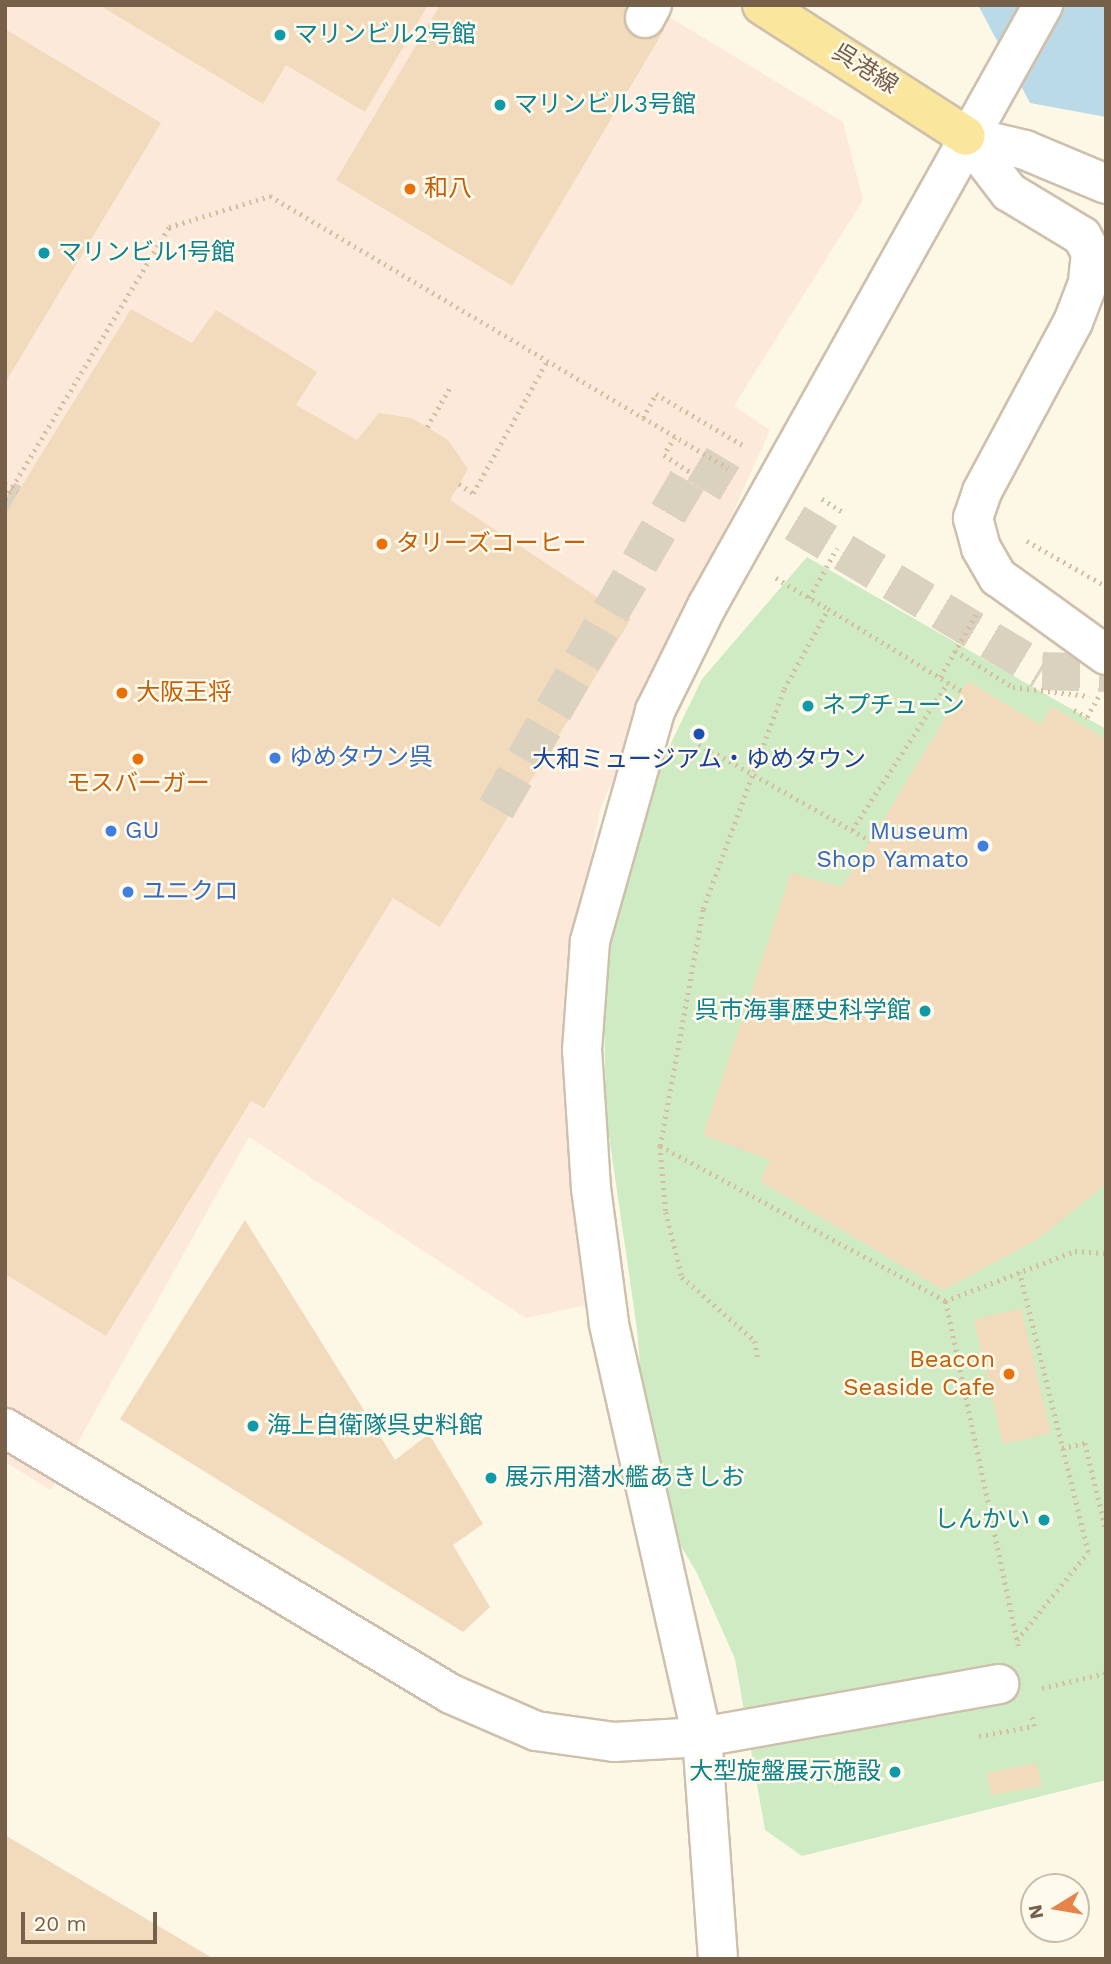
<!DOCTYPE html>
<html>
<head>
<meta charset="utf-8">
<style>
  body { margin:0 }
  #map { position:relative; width:1111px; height:1964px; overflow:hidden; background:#fdf7e6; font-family:"Work Sans","Noto Sans JP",sans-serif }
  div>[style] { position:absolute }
  .commercial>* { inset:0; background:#fde9d9 }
  .green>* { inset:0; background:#ceebc4 }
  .water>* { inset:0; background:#badae7 }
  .building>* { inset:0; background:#f2dabd }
  .minor-tunnel>* { height:38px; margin-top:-19px; transform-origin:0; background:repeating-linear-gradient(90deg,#dbd1bf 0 38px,transparent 0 57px) }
  .path>* { height:4.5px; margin-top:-2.25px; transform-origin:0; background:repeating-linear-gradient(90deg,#d7bda0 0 2px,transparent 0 7px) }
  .roads { filter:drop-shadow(2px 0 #cec0ac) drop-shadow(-2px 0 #cec0ac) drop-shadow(0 2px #cec0ac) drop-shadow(0 -2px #cec0ac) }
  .minor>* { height:38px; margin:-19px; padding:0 19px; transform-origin:19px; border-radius:19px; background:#fff }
  .major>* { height:38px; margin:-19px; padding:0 19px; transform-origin:19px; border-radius:19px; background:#fbe69e }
  .dots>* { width:19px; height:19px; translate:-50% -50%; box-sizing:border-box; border:4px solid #fffaec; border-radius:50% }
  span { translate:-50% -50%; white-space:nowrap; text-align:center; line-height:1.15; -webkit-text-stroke:5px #fffaec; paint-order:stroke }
  .culture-label { font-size:24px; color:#0d838f }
  .left { translate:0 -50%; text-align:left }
  .right { translate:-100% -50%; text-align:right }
  .street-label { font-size:24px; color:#76604a }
  .food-label { font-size:24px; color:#c56008 }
  .shop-label { font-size:24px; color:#366cbe }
  .transit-label { font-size:24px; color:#164399 }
  .frame { position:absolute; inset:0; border:7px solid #76604a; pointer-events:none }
  .north { position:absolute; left:1020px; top:1873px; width:70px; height:70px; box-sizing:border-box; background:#fffaec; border:2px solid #c8bcab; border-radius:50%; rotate:259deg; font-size:19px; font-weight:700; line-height:28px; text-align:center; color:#76604a }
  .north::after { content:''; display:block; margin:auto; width:24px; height:32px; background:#e7834a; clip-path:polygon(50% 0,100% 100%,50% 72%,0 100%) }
  .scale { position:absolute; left:21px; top:1912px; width:136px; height:32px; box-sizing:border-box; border:4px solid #76604a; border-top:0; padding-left:9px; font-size:21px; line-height:24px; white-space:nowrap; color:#76604a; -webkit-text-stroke:5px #fffaec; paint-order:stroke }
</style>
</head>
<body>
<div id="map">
  <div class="commercial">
    <div style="clip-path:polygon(5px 5px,649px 5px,843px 122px,863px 200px,734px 406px,770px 430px,600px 809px,568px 974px,566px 1131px,587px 1305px,526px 1318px,249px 1137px,51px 1490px,5px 1462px)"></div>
  </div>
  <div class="green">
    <div style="clip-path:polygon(807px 557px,1106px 729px,1106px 1780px,802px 1856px,765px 1830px,735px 1659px,697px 1573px,651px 1496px,637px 1329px,606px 1115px,603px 959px,643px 801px,702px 679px)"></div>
  </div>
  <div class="water">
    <div style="clip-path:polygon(978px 5px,1106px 5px,1106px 117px,1030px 103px)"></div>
  </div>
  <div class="building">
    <div style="clip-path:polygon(99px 5px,428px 5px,365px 112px,286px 65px,263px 104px)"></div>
    <div style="clip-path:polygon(440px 5px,624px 5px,664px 30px,512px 286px,336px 180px)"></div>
    <div style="clip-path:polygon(5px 29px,161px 123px,5px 383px)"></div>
    <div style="clip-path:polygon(131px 309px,192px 343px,216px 310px,317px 372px,296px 405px,357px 440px,379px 413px,412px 418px,448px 440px,468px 469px,450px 500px,631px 619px,440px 927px,393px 898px,264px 1108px,251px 1101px,106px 1336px,5px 1274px,5px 513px)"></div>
    <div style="clip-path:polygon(968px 681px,1041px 725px,1051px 706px,1106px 739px,1106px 1184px,1038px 1239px,943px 1290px,760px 1181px,770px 1160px,703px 1135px,791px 873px,842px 887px)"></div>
    <div style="clip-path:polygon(245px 1220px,395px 1460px,429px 1434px,483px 1524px,453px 1545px,490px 1607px,463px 1632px,120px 1419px)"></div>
    <div style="clip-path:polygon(1021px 1308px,1051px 1433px,1003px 1444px,974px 1320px)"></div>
    <div style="clip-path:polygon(1037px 1763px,1042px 1786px,991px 1795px,987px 1773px)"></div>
    <div style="clip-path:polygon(5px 1835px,214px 1959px,5px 1959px)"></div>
  </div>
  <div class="minor-tunnel">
    <div style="left:5px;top:499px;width:8px;rotate:30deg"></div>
    <div style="left:496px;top:809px;width:399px;rotate:-59.8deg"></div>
    <div style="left:697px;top:464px;width:402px;rotate:31deg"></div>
    <div style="left:1042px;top:671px;width:64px;rotate:1.8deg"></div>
  </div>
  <div class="path">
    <div style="left:643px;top:418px;width:27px;rotate:-62deg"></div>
    <div style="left:656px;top:394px;width:104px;rotate:30.5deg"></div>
    <div style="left:427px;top:427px;width:44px;rotate:-59.9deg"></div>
    <div style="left:675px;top:437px;width:21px;rotate:121deg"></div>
    <div style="left:664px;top:455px;width:33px;rotate:33deg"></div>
    <div style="left:5px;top:484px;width:15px;rotate:32deg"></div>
    <div style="left:459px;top:484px;width:17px;rotate:33deg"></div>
    <div style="left:473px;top:493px;width:151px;rotate:-60.7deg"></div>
    <div style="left:5px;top:499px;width:318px;rotate:-58.9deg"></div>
    <div style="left:169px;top:227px;width:106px;rotate:-17.1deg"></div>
    <div style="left:270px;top:196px;width:533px;rotate:30.71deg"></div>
    <div style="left:822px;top:499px;width:26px;rotate:32deg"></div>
    <div style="left:1027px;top:541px;width:91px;rotate:29.7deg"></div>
    <div style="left:776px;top:578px;width:61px;rotate:30.8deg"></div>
    <div style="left:809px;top:598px;width:57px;rotate:-60.8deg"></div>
    <div style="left:955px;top:651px;width:68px;rotate:31.8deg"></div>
    <div style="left:1013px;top:687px;width:77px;rotate:6.8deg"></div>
    <div style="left:940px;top:677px;width:72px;rotate:-59.9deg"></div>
    <div style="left:1074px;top:710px;width:15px;rotate:28deg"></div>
    <div style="left:1087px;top:717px;width:23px;rotate:-61deg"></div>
    <div style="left:699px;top:744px;width:197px;rotate:29.4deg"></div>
    <div style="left:852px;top:830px;width:176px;rotate:-57deg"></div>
    <div style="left:660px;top:1146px;width:66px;rotate:84.8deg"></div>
    <div style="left:666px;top:1212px;width:67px;rotate:76.2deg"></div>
    <div style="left:682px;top:1277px;width:97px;rotate:41.2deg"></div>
    <div style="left:755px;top:1341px;width:19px;rotate:81deg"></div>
    <div style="left:945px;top:1301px;width:324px;rotate:-151.5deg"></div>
    <div style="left:660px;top:1146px;width:241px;rotate:-79.7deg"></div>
    <div style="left:703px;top:909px;width:234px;rotate:-69.8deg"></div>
    <div style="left:784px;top:689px;width:91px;rotate:-61.2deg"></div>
    <div style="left:828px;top:609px;width:157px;rotate:31.5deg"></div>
    <div style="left:1062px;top:1448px;width:24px;rotate:-12deg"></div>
    <div style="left:1085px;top:1443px;width:89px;rotate:76.4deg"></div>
    <div style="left:1017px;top:1640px;width:113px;rotate:-51.1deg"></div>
    <div style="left:1088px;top:1552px;width:288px;rotate:-103.8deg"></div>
    <div style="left:1018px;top:1646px;width:353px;rotate:-101.9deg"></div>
    <div style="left:945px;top:1301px;width:139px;rotate:-21deg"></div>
    <div style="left:1075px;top:1251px;width:31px;rotate:4deg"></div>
    <div style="left:1042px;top:1688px;width:66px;rotate:-13.2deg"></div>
    <div style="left:979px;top:1736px;width:56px;rotate:-10.3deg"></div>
    <div style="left:1034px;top:1726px;width:13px;rotate:-103deg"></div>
  </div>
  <div class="roads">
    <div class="minor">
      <div style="left:645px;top:18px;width:15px;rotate:-62deg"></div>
      <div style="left:966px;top:136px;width:71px;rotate:52.5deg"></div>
      <div style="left:1009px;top:192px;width:85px;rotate:31.1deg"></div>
      <div style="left:1082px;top:236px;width:19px;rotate:62deg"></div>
      <div style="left:1091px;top:253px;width:30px;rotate:96deg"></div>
      <div style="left:1088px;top:283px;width:42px;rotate:111deg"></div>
      <div style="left:1073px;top:322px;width:193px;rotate:118.2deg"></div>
      <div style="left:982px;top:492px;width:28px;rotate:109deg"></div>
      <div style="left:973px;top:518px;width:31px;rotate:75deg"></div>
      <div style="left:981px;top:548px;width:34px;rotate:60deg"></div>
      <div style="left:998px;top:577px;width:133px;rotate:35.8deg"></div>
      <div style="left:966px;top:136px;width:61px;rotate:13.3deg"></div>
      <div style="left:1025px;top:150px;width:88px;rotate:22.8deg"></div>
      <div style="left:5px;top:1428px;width:519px;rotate:30.81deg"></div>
      <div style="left:451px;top:1694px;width:93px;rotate:23.5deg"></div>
      <div style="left:536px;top:1731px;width:79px;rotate:8deg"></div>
      <div style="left:614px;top:1742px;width:88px;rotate:-3.3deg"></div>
      <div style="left:702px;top:1737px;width:302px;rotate:-10.1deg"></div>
      <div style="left:718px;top:1959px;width:223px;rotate:-94.1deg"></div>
      <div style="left:702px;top:1737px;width:424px;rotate:-102.7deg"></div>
      <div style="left:609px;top:1323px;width:136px;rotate:-97.6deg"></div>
      <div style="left:591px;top:1188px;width:138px;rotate:-93.7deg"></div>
      <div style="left:582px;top:1050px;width:109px;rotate:-85.8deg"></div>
      <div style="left:590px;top:941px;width:239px;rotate:-74.2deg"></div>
      <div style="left:655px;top:711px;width:117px;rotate:-63.7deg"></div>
      <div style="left:707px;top:606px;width:689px;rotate:-60.79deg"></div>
    </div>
    <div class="major">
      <div style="left:762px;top:5px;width:242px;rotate:32.7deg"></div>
    </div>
  </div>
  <div class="dots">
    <div style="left:280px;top:35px;background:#0f9aa8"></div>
    <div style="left:500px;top:105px;background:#0f9aa8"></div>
    <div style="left:410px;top:189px;background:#e8710a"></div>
    <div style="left:44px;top:253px;background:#0f9aa8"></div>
    <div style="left:382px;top:544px;background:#e8710a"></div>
    <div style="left:122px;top:693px;background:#e8710a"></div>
    <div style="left:808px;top:706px;background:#0f9aa8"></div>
    <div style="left:699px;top:734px;background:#1a4fb4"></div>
    <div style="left:275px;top:758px;background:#3f7fe0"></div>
    <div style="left:138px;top:759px;background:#e8710a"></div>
    <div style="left:111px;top:831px;background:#3f7fe0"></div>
    <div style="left:983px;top:846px;background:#3f7fe0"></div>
    <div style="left:128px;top:892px;background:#3f7fe0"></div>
    <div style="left:925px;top:1011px;background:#0f9aa8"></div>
    <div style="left:1009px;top:1374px;background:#e8710a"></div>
    <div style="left:253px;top:1426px;background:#0f9aa8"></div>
    <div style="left:491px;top:1478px;background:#0f9aa8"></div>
    <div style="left:1044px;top:1520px;background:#0f9aa8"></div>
    <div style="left:895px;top:1772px;background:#0f9aa8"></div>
  </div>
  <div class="culture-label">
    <span class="left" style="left:294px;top:35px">マリンビル2号館</span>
    <span class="left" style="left:514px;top:105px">マリンビル3号館</span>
    <span class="left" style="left:58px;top:253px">マリンビル1号館</span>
    <span class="left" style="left:822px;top:706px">ネプチューン</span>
    <span class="right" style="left:911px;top:1011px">呉市海事歴史科学館</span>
    <span class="left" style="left:267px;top:1426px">海上自衛隊呉史料館</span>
    <span class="left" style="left:505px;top:1478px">展示用潜水艦あきしお</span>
    <span class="right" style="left:1030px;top:1520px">しんかい</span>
    <span class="right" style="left:881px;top:1772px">大型旋盤展示施設</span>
  </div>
  <div class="street-label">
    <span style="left:865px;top:69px;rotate:32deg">呉港線</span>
  </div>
  <div class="food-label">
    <span class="left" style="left:424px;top:189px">和八</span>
    <span class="left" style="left:396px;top:544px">タリーズコーヒー</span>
    <span class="left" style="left:136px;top:693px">大阪王将</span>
    <span style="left:138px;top:784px">モスバーガー</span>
    <span class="right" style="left:995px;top:1374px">Beacon<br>Seaside Cafe</span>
  </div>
  <div class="shop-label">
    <span class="left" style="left:289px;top:758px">ゆめタウン呉</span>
    <span class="left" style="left:125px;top:831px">GU</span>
    <span class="right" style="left:969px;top:846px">Museum<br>Shop Yamato</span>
    <span class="left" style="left:142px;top:892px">ユニクロ</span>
  </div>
  <div class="transit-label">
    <span style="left:699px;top:760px">大和ミュージアム・ゆめタウン</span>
  </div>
  <div class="frame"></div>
  <div class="north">N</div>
  <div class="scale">20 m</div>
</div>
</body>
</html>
